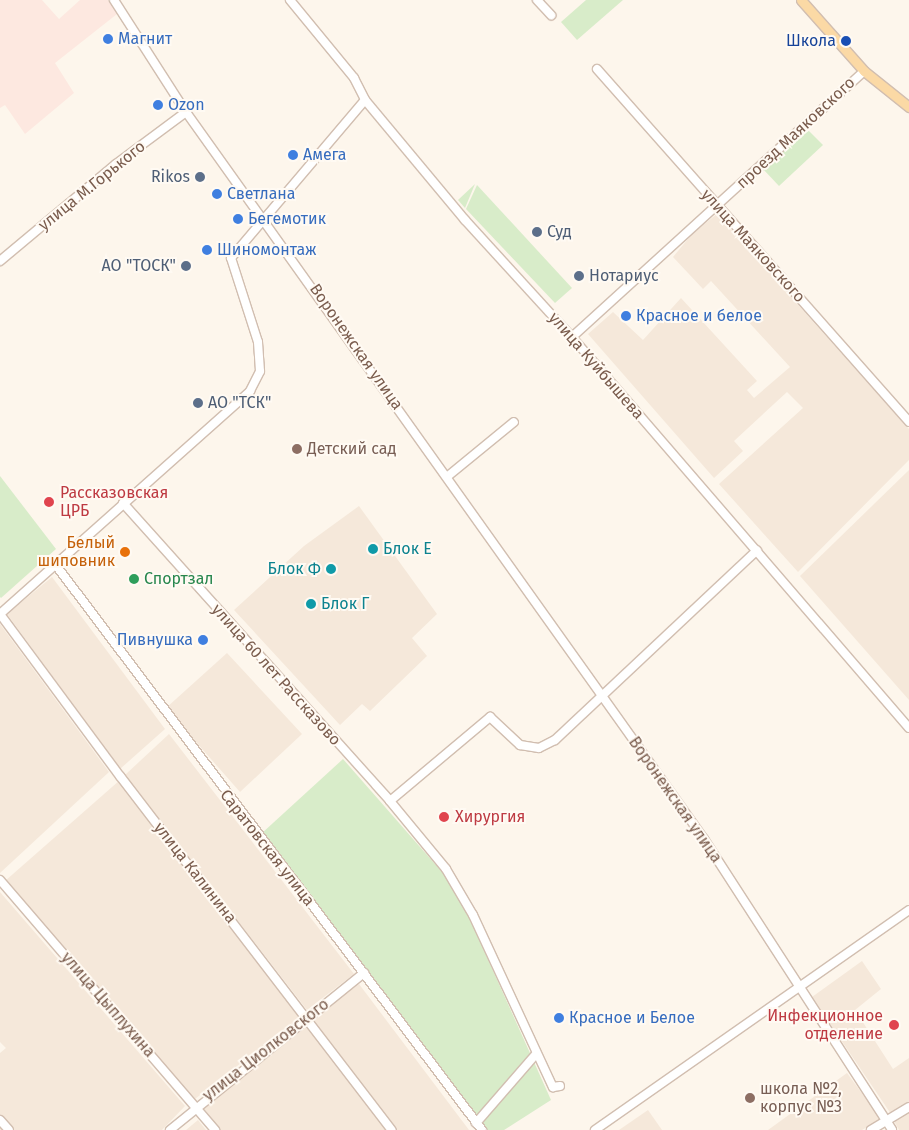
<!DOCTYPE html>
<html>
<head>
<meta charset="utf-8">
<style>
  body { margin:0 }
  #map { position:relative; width:909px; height:1130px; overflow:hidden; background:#fdf6ec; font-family:"Fira Sans",sans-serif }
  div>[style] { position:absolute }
  .residential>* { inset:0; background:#f5e8da }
  .commercial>* { inset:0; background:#fde8e0 }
  .green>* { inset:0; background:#d8ecc9 }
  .roads { filter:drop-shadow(1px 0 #d1beb0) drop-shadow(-1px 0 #d1beb0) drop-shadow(0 1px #d1beb0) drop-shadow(0 -1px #d1beb0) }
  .minor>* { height:8px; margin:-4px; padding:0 4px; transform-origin:4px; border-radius:4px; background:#fff }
  .major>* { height:9px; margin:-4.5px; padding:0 4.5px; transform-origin:4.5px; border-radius:4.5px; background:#fbd9a5 }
  .dots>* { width:14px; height:14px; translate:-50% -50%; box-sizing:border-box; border:2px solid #fffaf3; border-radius:50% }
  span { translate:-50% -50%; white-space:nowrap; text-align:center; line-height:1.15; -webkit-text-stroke:4px #fffaf3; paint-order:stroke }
  .shop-label { font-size:16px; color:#366cbe }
  .left { translate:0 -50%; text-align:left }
  .right { translate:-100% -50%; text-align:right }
  .transit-label { font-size:16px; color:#164399 }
  .street-label { font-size:16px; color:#7a5c4d }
  .service-label { font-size:16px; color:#4e5e75 }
  .education-label { font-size:16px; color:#785e54 }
  .health-label { font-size:16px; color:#be3a42 }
  .food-label { font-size:16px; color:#c56008 }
  .culture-label { font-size:16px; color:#0d838f }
  .leisure-label { font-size:16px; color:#27864d }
</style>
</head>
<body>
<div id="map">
  <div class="residential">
    <div style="clip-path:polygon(717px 214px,909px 429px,909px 460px,798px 572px,719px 484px,803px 408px,787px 392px,734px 441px,743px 451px,714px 478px,588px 334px,613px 312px,643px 340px,681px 298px,757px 381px,747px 390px,754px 398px,790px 367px,711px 281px,703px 289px,673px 257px,693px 233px)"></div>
    <div style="clip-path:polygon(909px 470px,909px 700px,800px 576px)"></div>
    <div style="clip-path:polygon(359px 506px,437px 614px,412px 638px,427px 656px,370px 711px,362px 704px,340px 725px,234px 610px,304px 546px)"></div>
    <div style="clip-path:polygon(52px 577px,165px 729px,120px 769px,7px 614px)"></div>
    <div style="clip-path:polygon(0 624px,109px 772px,0 873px)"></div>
    <div style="clip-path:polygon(227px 653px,302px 734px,240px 792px,166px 708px)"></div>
    <div style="clip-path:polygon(169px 734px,354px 974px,307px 1010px,125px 775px)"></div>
    <div style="clip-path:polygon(120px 780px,300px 1017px,195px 1099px,5px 881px)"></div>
    <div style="clip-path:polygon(0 892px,185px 1106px,162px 1130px,0 1130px,0 1053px,6px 1048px,0 1042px)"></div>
    <div style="clip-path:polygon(862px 961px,881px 989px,855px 1010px,893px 1069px,909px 1058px,909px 1103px,891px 1114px,812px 997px)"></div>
    <div style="clip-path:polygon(359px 984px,469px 1130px,394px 1130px,310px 1019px)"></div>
    <div style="clip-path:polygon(306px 1025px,386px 1130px,218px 1130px,199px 1107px)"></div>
    <div style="clip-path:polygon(847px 1073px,881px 1119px,862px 1130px,768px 1130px)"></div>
    <div style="clip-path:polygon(648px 1110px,662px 1130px,619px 1130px)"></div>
    <div style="clip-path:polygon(909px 1112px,909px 1130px,899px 1130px,894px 1121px)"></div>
    <div style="clip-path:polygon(198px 1120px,206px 1130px,186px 1130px)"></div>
  </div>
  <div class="commercial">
    <div style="clip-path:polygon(0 0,42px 0,59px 19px,80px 0,108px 0,117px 14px,55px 63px,74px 93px,25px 134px,5px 105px,0 108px)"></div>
  </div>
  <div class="green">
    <div style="clip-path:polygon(586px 0,623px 0,577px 40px,561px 22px)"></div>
    <div style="clip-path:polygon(807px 129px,823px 145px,779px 186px,763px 169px)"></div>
    <div style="clip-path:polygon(475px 184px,465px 208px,458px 200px)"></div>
    <div style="clip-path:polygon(477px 185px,572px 288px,555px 303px,466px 209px)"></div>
    <div style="clip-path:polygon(0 476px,56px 549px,1px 598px,0 597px)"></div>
    <div style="clip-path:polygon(343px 759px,449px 880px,465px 908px,551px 1100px,504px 1130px,485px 1130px,261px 834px)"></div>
  </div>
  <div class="roads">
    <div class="minor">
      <div style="left:114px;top:0;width:133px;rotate:57.3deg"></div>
      <div style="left:186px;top:112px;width:893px;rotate:54.53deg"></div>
      <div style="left:704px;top:839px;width:346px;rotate:57.1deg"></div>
      <div style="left:290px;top:0;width:101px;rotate:50.6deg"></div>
      <div style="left:354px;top:78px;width:25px;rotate:63deg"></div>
      <div style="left:365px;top:100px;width:156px;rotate:50.2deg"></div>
      <div style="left:465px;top:220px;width:159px;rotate:47.6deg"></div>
      <div style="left:572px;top:337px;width:516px;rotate:49.24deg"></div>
      <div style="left:537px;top:0;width:21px;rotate:47deg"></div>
      <div style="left:597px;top:69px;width:471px;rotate:48.5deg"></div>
      <div style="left:0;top:261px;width:151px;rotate:-39.9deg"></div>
      <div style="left:116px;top:164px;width:87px;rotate:-36.6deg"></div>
      <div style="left:572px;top:337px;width:395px;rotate:-42.3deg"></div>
      <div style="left:448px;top:476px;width:85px;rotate:-39.3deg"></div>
      <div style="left:123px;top:503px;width:400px;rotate:48.1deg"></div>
      <div style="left:390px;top:801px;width:88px;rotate:50.5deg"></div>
      <div style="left:446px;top:869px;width:53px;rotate:59.6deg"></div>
      <div style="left:473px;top:915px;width:190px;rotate:65.1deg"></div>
      <div style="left:553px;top:1087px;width:7px;rotate:-8deg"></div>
      <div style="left:55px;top:564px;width:709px;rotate:52.97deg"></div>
      <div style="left:0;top:614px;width:335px;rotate:-41.7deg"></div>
      <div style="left:250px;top:391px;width:22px;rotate:-63deg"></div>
      <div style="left:260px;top:371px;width:29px;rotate:-94deg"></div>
      <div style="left:258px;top:342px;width:88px;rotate:-107.8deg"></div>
      <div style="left:231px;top:258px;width:207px;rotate:-49.7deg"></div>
      <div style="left:0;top:614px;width:202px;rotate:53.5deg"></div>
      <div style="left:120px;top:776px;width:446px;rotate:52.5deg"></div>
      <div style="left:390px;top:801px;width:131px;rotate:-40deg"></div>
      <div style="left:490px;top:717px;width:41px;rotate:43deg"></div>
      <div style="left:520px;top:745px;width:19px;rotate:9deg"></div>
      <div style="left:539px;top:748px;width:18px;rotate:-27deg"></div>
      <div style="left:555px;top:740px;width:277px;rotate:-43.2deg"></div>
      <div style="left:0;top:880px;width:330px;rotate:49.3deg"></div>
      <div style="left:0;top:1120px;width:13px;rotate:48deg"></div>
      <div style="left:476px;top:1123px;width:91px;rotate:-49deg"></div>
      <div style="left:170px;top:1130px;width:250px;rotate:-39deg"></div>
      <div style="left:595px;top:1130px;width:383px;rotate:-35deg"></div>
      <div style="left:871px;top:1130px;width:44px;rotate:-31.2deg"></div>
    </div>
    <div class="major">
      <div style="left:801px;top:0;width:95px;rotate:48.4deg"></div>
      <div style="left:864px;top:71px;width:58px;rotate:38.7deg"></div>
    </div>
  </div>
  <div class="dots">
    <div style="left:108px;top:39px;background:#3f7fe0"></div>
    <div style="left:846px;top:41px;background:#1a4fb4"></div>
    <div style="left:158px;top:105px;background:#3f7fe0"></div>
    <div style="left:293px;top:155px;background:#3f7fe0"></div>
    <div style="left:200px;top:177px;background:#5c6f8a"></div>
    <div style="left:217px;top:194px;background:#3f7fe0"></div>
    <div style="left:238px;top:219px;background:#3f7fe0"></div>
    <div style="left:537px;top:232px;background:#5c6f8a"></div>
    <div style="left:207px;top:250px;background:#3f7fe0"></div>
    <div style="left:186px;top:266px;background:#5c6f8a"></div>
    <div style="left:579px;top:276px;background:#5c6f8a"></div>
    <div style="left:626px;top:316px;background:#3f7fe0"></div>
    <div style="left:198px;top:403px;background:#5c6f8a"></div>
    <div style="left:297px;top:449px;background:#8d6e63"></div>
    <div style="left:49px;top:502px;background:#e0444e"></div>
    <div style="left:373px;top:549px;background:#0f9aa8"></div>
    <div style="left:125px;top:552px;background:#e8710a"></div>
    <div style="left:331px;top:569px;background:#0f9aa8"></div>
    <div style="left:134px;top:579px;background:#2e9e5b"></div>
    <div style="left:311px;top:604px;background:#0f9aa8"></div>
    <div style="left:203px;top:640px;background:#3f7fe0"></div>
    <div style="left:444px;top:817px;background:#e0444e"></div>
    <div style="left:559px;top:1018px;background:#3f7fe0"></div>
    <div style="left:894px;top:1025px;background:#e0444e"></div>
    <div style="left:750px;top:1098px;background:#8d6e63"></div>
  </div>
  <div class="shop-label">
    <span class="left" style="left:118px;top:39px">Магнит</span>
    <span class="left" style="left:168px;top:105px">Ozon</span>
    <span class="left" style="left:303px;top:155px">Амега</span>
    <span class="left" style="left:227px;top:194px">Светлана</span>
    <span class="left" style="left:248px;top:219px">Бегемотик</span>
    <span class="left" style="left:217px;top:250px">Шиномонтаж</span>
    <span class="left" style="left:636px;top:316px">Красное и белое</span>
    <span class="right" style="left:193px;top:640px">Пивнушка</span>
    <span class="left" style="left:569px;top:1018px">Красное и Белое</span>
  </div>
  <div class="transit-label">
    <span class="right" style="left:836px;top:41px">Школа</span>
  </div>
  <div class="street-label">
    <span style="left:796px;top:133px;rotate:-43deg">проезд Маяковского</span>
    <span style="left:92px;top:186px;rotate:-39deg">улица М.Горького</span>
    <span style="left:753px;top:246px;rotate:48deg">улица Маяковского</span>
    <span style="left:356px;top:347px;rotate:55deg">Воронежская улица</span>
    <span style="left:596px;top:366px;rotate:49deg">улица Куйбышева</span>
    <span style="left:276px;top:675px;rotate:48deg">улица 60 лет Рассказово</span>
    <span style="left:675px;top:800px;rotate:55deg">Воронежская улица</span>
    <span style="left:267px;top:848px;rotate:52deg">Саратовская улица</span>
    <span style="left:195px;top:873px;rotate:52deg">улица Калинина</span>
    <span style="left:108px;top:1005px;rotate:49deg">улица Цыплухина</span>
    <span style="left:266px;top:1050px;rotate:-38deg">улица Циолковского</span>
  </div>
  <div class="service-label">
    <span class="right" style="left:190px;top:177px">Rikos</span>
    <span class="left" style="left:547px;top:232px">Суд</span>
    <span class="right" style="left:176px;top:266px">АО "ТОСК"</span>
    <span class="left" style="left:589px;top:276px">Нотариус</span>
    <span class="left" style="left:208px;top:403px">АО "ТСК"</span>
  </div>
  <div class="education-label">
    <span class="left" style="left:307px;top:449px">Детский сад</span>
    <span class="left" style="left:760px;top:1098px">школа №2,<br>корпус №3</span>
  </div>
  <div class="health-label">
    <span class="left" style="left:60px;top:502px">Рассказовская<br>ЦРБ</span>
    <span class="left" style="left:455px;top:817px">Хирургия</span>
    <span class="right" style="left:883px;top:1025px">Инфекционное<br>отделение</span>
  </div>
  <div class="food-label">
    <span class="right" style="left:115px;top:552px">Белый<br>шиповник</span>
  </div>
  <div class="culture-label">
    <span class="left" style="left:383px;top:549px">Блок Е</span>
    <span class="right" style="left:321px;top:569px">Блок Ф</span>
    <span class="left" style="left:321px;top:604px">Блок Г</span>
  </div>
  <div class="leisure-label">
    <span class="left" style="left:144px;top:579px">Спортзал</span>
  </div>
</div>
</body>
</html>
